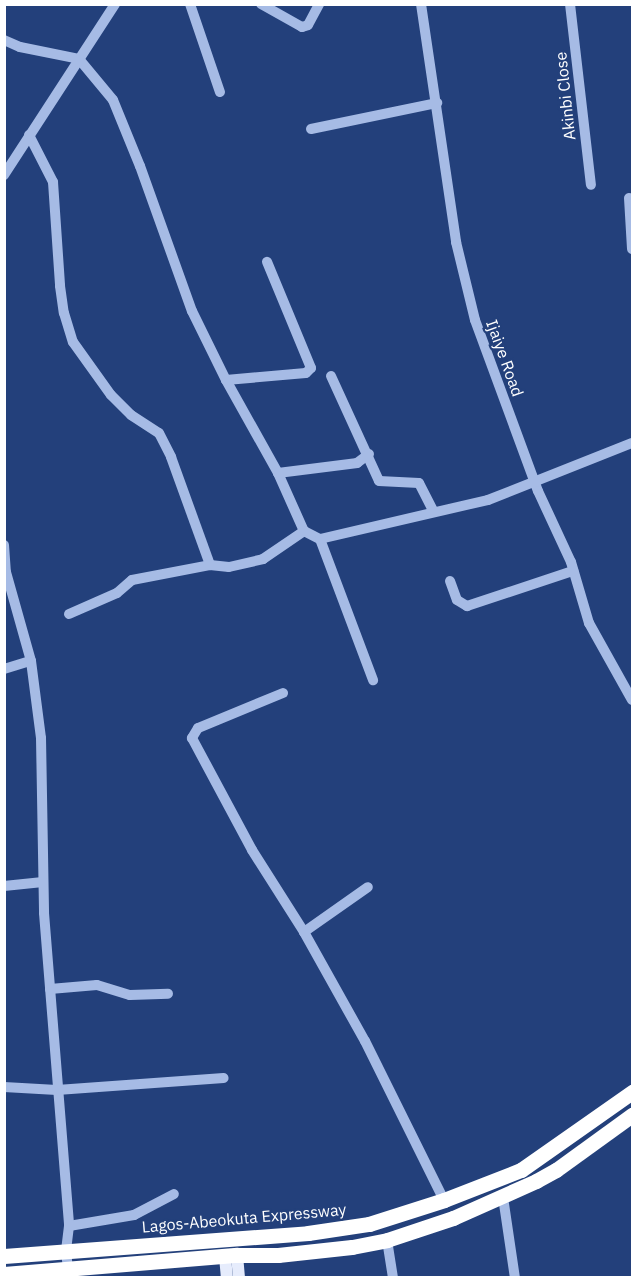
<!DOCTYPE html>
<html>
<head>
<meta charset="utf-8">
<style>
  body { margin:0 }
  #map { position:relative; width:637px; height:1282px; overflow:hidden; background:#23407b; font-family:"IBM Plex Sans",sans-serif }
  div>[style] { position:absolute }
  .minor>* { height:10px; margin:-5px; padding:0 5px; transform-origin:5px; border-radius:5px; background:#a6bbe5 }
  .major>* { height:12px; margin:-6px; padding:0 6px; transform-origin:6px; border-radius:6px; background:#e6ecfc }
  .highway>* { height:15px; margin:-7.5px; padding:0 7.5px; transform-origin:7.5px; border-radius:7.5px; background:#fff }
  span { translate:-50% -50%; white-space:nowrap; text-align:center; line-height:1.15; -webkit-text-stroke:4.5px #23407b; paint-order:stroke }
  .street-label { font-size:16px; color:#fff }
  .frame { position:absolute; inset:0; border:6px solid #fff; pointer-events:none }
</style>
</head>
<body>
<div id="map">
  <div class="minor">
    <div style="left:190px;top:4px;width:93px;rotate:71.2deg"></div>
    <div style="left:261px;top:4px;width:47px;rotate:29.3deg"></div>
    <div style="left:302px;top:27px;width:6px;rotate:-18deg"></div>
    <div style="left:308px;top:25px;width:24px;rotate:-62deg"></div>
    <div style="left:421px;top:4px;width:241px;rotate:81.6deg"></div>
    <div style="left:456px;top:242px;width:80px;rotate:76.3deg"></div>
    <div style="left:475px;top:320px;width:182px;rotate:69.8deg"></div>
    <div style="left:538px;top:491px;width:78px;rotate:65.1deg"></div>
    <div style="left:571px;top:562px;width:64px;rotate:73.6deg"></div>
    <div style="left:589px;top:623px;width:88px;rotate:60.8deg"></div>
    <div style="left:570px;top:4px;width:182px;rotate:83.4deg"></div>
    <div style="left:4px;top:40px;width:17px;rotate:24deg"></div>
    <div style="left:20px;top:47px;width:60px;rotate:11.5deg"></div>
    <div style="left:79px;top:59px;width:53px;rotate:50.3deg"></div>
    <div style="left:113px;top:100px;width:71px;rotate:67.8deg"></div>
    <div style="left:140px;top:166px;width:154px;rotate:70.3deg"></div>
    <div style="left:192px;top:311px;width:77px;rotate:63.8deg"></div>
    <div style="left:226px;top:380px;width:107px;rotate:60.8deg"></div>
    <div style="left:278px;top:473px;width:64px;rotate:65.9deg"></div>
    <div style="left:311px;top:129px;width:129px;rotate:-11.7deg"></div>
    <div style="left:29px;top:135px;width:53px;rotate:62.9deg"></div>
    <div style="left:53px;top:182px;width:104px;rotate:86.1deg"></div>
    <div style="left:60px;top:286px;width:27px;rotate:82deg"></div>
    <div style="left:64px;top:313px;width:30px;rotate:73deg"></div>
    <div style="left:73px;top:342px;width:65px;rotate:54.4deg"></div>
    <div style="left:111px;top:395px;width:28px;rotate:45deg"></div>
    <div style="left:131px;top:415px;width:33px;rotate:33deg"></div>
    <div style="left:159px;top:433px;width:27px;rotate:63deg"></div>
    <div style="left:171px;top:457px;width:115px;rotate:70.1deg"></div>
    <div style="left:4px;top:175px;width:204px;rotate:-57deg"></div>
    <div style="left:629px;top:198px;width:51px;rotate:86.6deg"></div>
    <div style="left:331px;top:376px;width:115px;rotate:65.4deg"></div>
    <div style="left:379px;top:481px;width:40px;rotate:2.9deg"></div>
    <div style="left:419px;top:483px;width:31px;rotate:63deg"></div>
    <div style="left:226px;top:380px;width:80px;rotate:-5deg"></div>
    <div style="left:306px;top:373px;width:7px;rotate:-45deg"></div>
    <div style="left:311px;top:368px;width:115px;rotate:-112.5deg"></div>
    <div style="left:278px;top:473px;width:80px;rotate:-7.2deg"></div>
    <div style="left:357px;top:463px;width:15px;rotate:-37deg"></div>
    <div style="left:320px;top:539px;width:151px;rotate:69.4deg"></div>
    <div style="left:4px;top:545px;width:27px;rotate:86deg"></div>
    <div style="left:6px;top:572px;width:92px;rotate:74.3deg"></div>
    <div style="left:31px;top:661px;width:78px;rotate:82.6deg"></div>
    <div style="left:41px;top:738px;width:175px;rotate:89deg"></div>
    <div style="left:44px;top:913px;width:314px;rotate:85.4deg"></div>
    <div style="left:69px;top:1226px;width:26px;rotate:97deg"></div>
    <div style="left:66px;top:1252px;width:26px;rotate:83deg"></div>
    <div style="left:450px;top:581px;width:20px;rotate:70deg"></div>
    <div style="left:457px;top:600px;width:12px;rotate:31deg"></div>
    <div style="left:467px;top:606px;width:112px;rotate:-18.3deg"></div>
    <div style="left:69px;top:614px;width:52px;rotate:-23.6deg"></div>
    <div style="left:117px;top:593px;width:20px;rotate:-41deg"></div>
    <div style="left:132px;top:580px;width:79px;rotate:-10.9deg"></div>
    <div style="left:210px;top:565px;width:19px;rotate:6deg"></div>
    <div style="left:229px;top:567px;width:35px;rotate:-13deg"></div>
    <div style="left:263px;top:559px;width:50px;rotate:-34.3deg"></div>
    <div style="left:304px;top:531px;width:18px;rotate:27deg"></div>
    <div style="left:320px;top:539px;width:172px;rotate:-13.1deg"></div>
    <div style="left:488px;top:500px;width:155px;rotate:-21.6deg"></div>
    <div style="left:4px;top:669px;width:28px;rotate:-17deg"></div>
    <div style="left:283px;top:693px;width:92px;rotate:157.6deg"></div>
    <div style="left:198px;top:728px;width:12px;rotate:121deg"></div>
    <div style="left:192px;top:738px;width:127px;rotate:61.8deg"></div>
    <div style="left:252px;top:850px;width:97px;rotate:57.6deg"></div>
    <div style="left:304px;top:932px;width:125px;rotate:60.8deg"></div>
    <div style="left:365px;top:1041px;width:178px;rotate:63.6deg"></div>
    <div style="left:4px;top:886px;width:39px;rotate:-6deg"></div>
    <div style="left:304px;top:932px;width:78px;rotate:-35.1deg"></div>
    <div style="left:50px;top:989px;width:47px;rotate:-4.9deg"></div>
    <div style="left:97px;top:985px;width:34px;rotate:17deg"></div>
    <div style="left:130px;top:995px;width:38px;rotate:-2deg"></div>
    <div style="left:4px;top:1087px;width:53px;rotate:3.2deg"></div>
    <div style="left:57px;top:1090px;width:167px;rotate:-4.1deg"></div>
    <div style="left:503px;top:1197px;width:82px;rotate:81.6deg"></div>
    <div style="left:69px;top:1226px;width:66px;rotate:-9.6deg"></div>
    <div style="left:134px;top:1215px;width:45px;rotate:-27.7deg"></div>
    <div style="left:387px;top:1240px;width:38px;rotate:81deg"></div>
  </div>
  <div class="major">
    <div style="left:237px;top:1255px;width:23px;rotate:85deg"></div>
    <div style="left:225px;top:1256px;width:22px;rotate:85deg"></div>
  </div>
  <div class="highway">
    <div style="left:4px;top:1256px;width:305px;rotate:-4.3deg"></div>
    <div style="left:308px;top:1233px;width:62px;rotate:-8.4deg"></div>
    <div style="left:369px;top:1224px;width:79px;rotate:-17.7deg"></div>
    <div style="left:444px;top:1200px;width:83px;rotate:-21.3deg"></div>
    <div style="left:521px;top:1170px;width:136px;rotate:-35.1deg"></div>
    <div style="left:4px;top:1274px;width:234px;rotate:-4.7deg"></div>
    <div style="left:237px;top:1255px;width:41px"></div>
    <div style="left:278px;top:1255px;width:74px;rotate:-6.2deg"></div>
    <div style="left:352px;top:1247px;width:36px;rotate:-11deg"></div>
    <div style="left:387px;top:1240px;width:70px;rotate:-18.4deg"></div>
    <div style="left:453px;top:1218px;width:91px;rotate:-24deg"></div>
    <div style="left:536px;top:1181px;width:23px;rotate:-29deg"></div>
    <div style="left:556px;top:1170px;width:94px;rotate:-35.9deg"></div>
  </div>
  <div class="street-label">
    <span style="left:565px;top:96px;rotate:-96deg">Akinbi Close</span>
    <span style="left:505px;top:358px;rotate:70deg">Ijaiye Road</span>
    <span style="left:244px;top:1218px;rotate:-5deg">Lagos-Abeokuta Expressway</span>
  </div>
  <div class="frame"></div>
</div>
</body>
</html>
